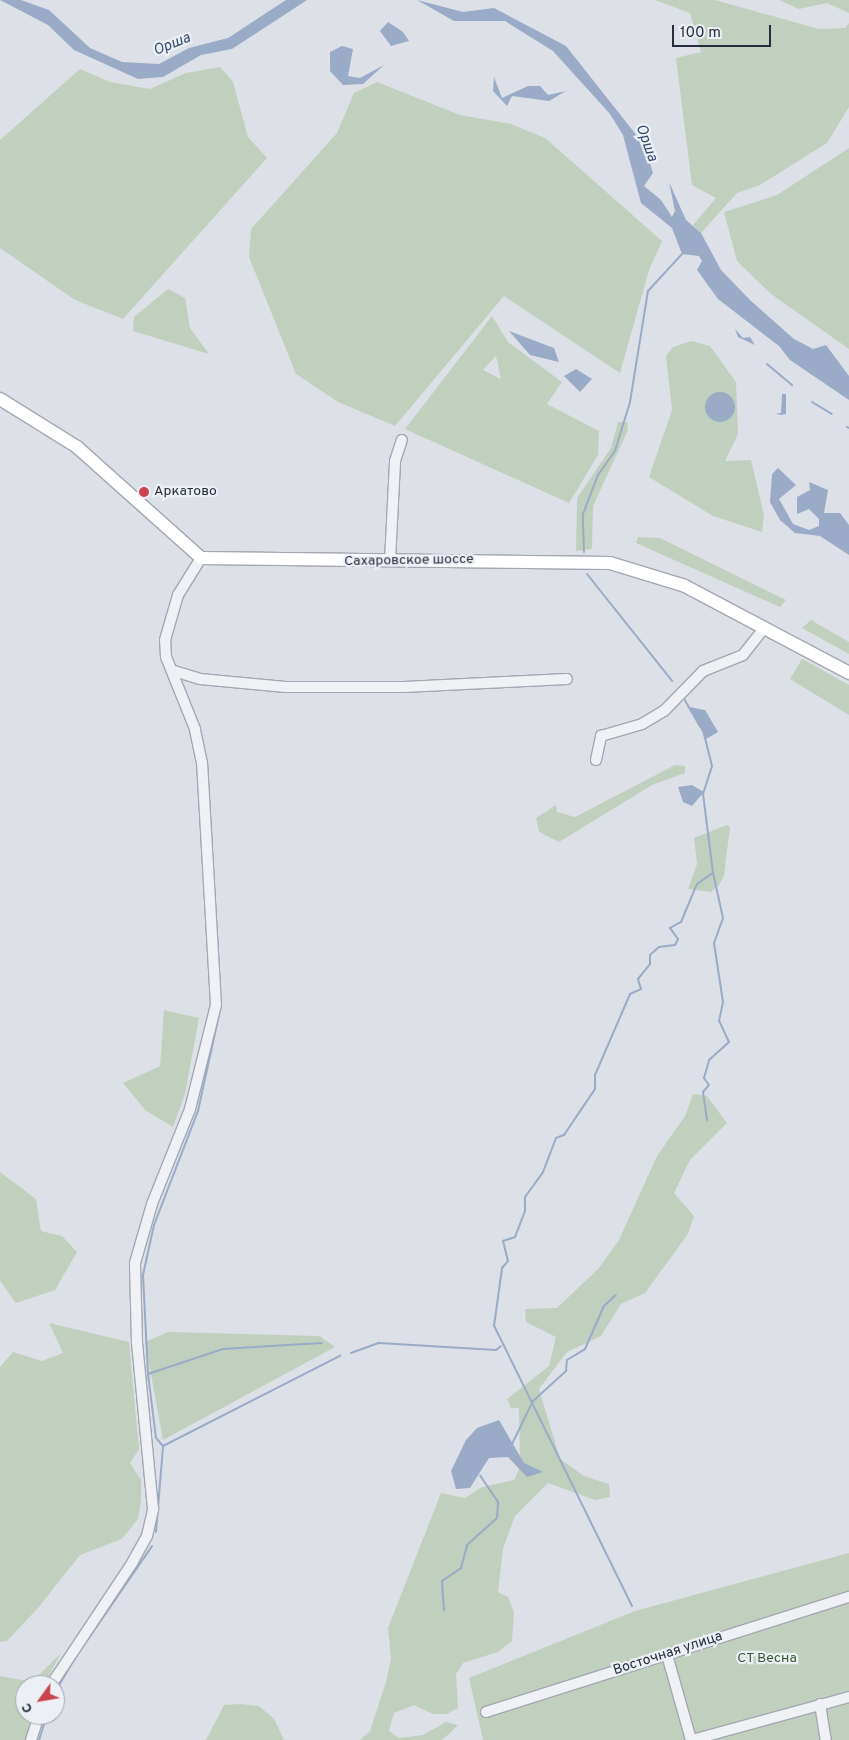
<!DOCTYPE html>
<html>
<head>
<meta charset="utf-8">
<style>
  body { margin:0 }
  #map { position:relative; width:849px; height:1740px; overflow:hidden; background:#dde0e7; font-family:Overpass,sans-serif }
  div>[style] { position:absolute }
  .green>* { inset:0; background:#c1d0be }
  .water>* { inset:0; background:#99abc6 }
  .round { border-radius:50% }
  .stream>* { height:2px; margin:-1px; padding:0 1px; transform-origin:1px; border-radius:1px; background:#99abc6 }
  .roads { filter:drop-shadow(1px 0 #a3a7b1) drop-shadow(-1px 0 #a3a7b1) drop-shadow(0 1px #a3a7b1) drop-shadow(0 -1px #a3a7b1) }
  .minor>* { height:10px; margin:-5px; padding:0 5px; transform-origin:5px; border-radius:5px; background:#f0f1f5 }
  .major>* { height:12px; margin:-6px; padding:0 6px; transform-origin:6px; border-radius:6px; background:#fff }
  .dots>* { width:14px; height:14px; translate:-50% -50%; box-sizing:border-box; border:2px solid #eceff4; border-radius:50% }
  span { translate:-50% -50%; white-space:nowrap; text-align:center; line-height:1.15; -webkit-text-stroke:4.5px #eceff4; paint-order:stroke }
  .poi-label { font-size:14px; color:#272d3d }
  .left { translate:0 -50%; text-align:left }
  .street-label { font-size:14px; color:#272d3d }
  .park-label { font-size:14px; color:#385835 }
  .water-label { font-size:15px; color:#33496f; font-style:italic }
  .north { position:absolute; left:15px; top:1675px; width:50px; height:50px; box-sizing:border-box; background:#eceff4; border:1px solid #9da1ab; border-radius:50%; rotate:238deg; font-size:14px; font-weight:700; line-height:20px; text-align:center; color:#272d3d }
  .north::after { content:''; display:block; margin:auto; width:18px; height:22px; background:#ca444d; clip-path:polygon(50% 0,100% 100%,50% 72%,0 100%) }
  .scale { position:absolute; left:672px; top:25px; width:99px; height:22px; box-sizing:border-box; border:2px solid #272d3d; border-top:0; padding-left:6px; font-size:15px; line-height:18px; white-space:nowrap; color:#272d3d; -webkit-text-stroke:4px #eceff4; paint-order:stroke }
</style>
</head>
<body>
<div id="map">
  <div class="green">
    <div style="clip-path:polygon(655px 0,715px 0,819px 29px,845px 28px,849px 23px,849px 107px,827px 143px,760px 185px,737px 193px,701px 233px,693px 225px,716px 198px,692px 185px,676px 58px,701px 52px,690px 13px)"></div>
    <div style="clip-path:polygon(779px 0,849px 0,849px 13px,827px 3px,799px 9px)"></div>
    <div style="clip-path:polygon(220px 67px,233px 82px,248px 137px,267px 158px,123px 319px,75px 300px,0 248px,0 140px,80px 69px,110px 82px,150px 89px,186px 73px)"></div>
    <div style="clip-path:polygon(377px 82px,460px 115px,511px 124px,545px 138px,662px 241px,649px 270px,620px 373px,504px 296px,395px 426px,338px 402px,296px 374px,249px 257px,251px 229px,337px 133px,354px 93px)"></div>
    <div style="clip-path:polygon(849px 148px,849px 349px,771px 294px,737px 261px,724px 212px,777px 195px)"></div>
    <div style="clip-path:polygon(168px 289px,185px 298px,190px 328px,209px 354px,133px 331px,134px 317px)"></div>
    <div style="clip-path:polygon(evenodd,492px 316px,508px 342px,562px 382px,547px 404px,599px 431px,598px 455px,569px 503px,405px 429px,492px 316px,496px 356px,501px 379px,483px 370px,496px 356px)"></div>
    <div style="clip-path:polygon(691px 341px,710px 346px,736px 382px,738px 434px,725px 461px,751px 460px,764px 515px,762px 532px,713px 516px,649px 477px,672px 410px,666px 356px,673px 347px)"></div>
    <div style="clip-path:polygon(618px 422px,627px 422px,628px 430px,593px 506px,592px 549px,576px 551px,577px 498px,611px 448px)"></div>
    <div style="clip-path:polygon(638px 537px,660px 538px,786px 600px,780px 607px,636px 543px)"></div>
    <div style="clip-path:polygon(811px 620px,849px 642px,849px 654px,802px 628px)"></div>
    <div style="clip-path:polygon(802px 659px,849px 685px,849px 715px,790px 679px)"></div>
    <div style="clip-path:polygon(675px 765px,685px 766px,685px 773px,652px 785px,559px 842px,539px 832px,536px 818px,556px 805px,557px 812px,575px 817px)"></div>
    <div style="clip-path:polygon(727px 825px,730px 827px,724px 876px,719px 885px,711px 892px,688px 889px,697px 864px,694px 838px)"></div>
    <div style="clip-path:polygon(164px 1010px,199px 1018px,185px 1094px,173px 1127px,145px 1110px,123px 1083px,160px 1066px)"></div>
    <div style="clip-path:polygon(693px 1094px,707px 1096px,727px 1123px,690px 1160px,674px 1193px,694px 1216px,688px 1234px,645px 1293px,621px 1304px,601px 1336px,567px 1352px,539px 1389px,560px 1459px,584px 1476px,609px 1484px,610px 1497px,595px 1500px,548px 1483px,515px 1516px,503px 1549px,498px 1592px,508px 1597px,514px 1613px,512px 1641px,498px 1652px,463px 1663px,456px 1674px,458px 1708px,447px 1714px,433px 1714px,414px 1705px,394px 1713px,389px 1731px,399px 1738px,423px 1735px,446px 1722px,458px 1725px,449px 1734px,441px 1740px,360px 1740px,370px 1731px,386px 1682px,391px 1659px,388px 1628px,441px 1493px,465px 1498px,482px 1487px,514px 1480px,520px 1467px,519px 1408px,511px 1408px,507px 1399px,549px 1366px,556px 1337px,526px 1322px,525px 1309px,557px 1308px,599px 1268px,619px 1240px,657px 1156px,685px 1116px)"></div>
    <div style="clip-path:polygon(0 1172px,36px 1199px,41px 1231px,62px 1236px,77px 1252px,55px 1290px,16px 1303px,0 1281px)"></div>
    <div style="clip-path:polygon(49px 1323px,129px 1342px,139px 1449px,130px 1463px,141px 1480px,141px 1501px,138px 1519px,122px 1539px,80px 1555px,38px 1608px,7px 1641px,0 1642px,0 1367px,13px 1352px,42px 1361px,63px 1353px)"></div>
    <div style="clip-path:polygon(168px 1332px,320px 1336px,335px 1347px,163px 1440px,145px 1342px)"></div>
    <div style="clip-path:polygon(849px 1553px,849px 1740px,483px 1740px,469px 1678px,635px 1611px)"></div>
    <div style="clip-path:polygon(61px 1653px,44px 1685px,25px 1685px,25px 1715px,32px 1715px,25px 1740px,0 1740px,0 1676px,32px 1682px)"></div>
    <div style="clip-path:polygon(240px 1704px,259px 1706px,274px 1719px,284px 1740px,206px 1740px,224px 1705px)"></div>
  </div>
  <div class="water">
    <div style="clip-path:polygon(0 0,21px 0,49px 10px,90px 48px,122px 62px,159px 64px,189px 48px,228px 38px,286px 0,307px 0,232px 49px,201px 55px,163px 77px,138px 79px,74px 50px,48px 25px)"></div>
    <div style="clip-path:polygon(417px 0,463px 12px,494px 8px,566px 46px,645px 146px,653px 173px,644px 186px,661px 200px,672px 217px,675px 211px,669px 182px,686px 220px,701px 233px,721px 270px,750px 300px,794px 339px,813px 349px,826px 345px,849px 376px,849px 400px,790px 360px,779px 346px,718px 299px,697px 270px,702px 261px,699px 256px,682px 254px,672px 228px,641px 203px,623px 135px,610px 114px,553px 51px,505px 21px,454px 21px)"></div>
    <div style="clip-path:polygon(388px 22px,403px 32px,409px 41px,391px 46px,380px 31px)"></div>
    <div style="clip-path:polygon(342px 46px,353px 49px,348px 76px,360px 78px,384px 65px,363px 84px,343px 85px,330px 71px,330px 52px)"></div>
    <div style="clip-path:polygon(494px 77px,502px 98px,528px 86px,540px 86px,548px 95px,566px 91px,549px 101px,512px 96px,507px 106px,493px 91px)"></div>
    <div style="clip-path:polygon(735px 329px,743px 338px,750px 337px,755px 345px,738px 337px)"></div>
    <div style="clip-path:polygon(509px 331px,554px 348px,559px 362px,530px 355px)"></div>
    <div style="clip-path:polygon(576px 369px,592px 379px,580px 392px,564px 376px)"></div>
    <div class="round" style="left:705px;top:392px;width:30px;height:30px"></div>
    <div style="clip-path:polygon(782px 394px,786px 394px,786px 414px,780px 415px,776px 413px,781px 413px)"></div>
    <div style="clip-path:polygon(778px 468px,796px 485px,779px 499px,793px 524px,809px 530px,819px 526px,819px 519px,809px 509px,797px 514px,797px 497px,810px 490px,809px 482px,828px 490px,824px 513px,840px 513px,849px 525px,849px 555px,820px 536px,795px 533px,780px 520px,770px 502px,772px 474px)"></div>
    <div style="clip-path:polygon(689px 707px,705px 710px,718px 732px,706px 739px)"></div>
    <div style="clip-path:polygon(692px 785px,704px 792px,692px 806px,683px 802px,678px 787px)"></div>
    <div style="clip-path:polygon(499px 1420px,524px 1463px,543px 1472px,527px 1477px,508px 1457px,489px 1458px,470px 1488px,456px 1489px,451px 1471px,466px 1440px,477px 1428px)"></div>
  </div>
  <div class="stream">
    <div style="left:767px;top:364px;width:33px;rotate:40deg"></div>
    <div style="left:812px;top:402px;width:23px;rotate:31deg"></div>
    <div style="left:847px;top:427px;width:2px;rotate:27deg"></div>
    <div style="left:584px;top:552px;width:38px;rotate:-92deg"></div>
    <div style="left:583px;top:514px;width:42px;rotate:-69deg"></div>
    <div style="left:598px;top:475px;width:29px;rotate:-55deg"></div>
    <div style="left:615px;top:451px;width:51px;rotate:-73deg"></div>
    <div style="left:630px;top:402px;width:112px;rotate:-80.8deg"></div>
    <div style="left:648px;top:291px;width:52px;rotate:-47.4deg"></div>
    <div style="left:587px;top:574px;width:137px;rotate:51.5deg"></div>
    <div style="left:683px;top:697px;width:34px;rotate:60deg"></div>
    <div style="left:218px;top:947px;width:13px;rotate:90deg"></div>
    <div style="left:707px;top:1120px;width:28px;rotate:-98deg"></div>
    <div style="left:703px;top:1092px;width:9px;rotate:-49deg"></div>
    <div style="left:709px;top:1085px;width:9px;rotate:-126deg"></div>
    <div style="left:704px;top:1078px;width:19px;rotate:-74deg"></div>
    <div style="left:709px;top:1060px;width:27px;rotate:-42deg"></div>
    <div style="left:729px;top:1042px;width:23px;rotate:-115deg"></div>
    <div style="left:719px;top:1021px;width:19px;rotate:-78deg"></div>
    <div style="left:723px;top:1002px;width:60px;rotate:-98.7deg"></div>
    <div style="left:714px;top:943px;width:27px;rotate:-70deg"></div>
    <div style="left:723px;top:918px;width:46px;rotate:-102.5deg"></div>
    <div style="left:351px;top:1353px;width:30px;rotate:-20deg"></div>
    <div style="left:379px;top:1343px;width:117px;rotate:3.4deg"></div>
    <div style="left:496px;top:1350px;width:6px;rotate:-39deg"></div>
    <div style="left:148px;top:1374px;width:79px;rotate:-18.4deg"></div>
    <div style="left:223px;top:1349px;width:99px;rotate:-3.5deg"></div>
    <div style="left:512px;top:1444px;width:48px;rotate:-64deg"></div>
    <div style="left:533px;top:1401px;width:45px;rotate:-42.3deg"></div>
    <div style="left:566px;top:1371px;width:11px;rotate:-85deg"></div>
    <div style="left:567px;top:1360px;width:21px;rotate:-31deg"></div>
    <div style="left:585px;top:1349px;width:47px;rotate:-66.2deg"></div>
    <div style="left:604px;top:1306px;width:16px;rotate:-43deg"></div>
    <div style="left:163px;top:1446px;width:199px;rotate:-27deg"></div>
    <div style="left:156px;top:1532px;width:86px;rotate:-85.3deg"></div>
    <div style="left:163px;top:1446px;width:11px;rotate:-131deg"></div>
    <div style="left:156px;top:1438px;width:64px;rotate:-97.1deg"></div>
    <div style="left:148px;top:1374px;width:99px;rotate:-92.9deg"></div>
    <div style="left:143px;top:1275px;width:51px;rotate:-77.6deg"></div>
    <div style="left:154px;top:1225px;width:122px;rotate:-68.9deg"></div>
    <div style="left:198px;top:1111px;width:103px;rotate:-77.7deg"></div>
    <div style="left:632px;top:1606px;width:312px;rotate:-116.2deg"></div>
    <div style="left:494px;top:1326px;width:59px;rotate:-82.1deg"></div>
    <div style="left:502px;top:1268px;width:9px;rotate:-49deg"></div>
    <div style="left:508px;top:1261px;width:21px;rotate:-104deg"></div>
    <div style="left:503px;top:1241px;width:13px;rotate:-18deg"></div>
    <div style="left:515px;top:1237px;width:28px;rotate:-69deg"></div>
    <div style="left:525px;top:1211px;width:14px;rotate:-90deg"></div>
    <div style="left:525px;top:1197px;width:31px;rotate:-54deg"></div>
    <div style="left:543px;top:1172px;width:36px;rotate:-69deg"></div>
    <div style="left:556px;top:1138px;width:9px;rotate:-21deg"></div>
    <div style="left:564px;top:1135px;width:55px;rotate:-56deg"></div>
    <div style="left:595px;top:1089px;width:14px;rotate:-90deg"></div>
    <div style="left:595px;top:1075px;width:88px;rotate:-66.6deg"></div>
    <div style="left:630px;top:994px;width:12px;rotate:-24deg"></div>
    <div style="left:641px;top:989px;width:10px;rotate:-107deg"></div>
    <div style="left:638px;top:979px;width:19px;rotate:-51deg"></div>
    <div style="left:650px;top:964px;width:9px;rotate:-90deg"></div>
    <div style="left:650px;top:955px;width:12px;rotate:-42deg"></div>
    <div style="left:659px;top:947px;width:16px;rotate:-7deg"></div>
    <div style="left:675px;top:945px;width:7px;rotate:-63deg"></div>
    <div style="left:678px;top:939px;width:14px;rotate:-126deg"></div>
    <div style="left:670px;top:928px;width:13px;rotate:-29deg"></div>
    <div style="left:681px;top:922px;width:41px;rotate:-67.2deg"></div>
    <div style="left:697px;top:884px;width:19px;rotate:-35deg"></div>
    <div style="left:713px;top:873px;width:80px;rotate:-97.2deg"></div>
    <div style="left:703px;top:794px;width:29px;rotate:-72deg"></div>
    <div style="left:712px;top:766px;width:33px;rotate:-104deg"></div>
    <div style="left:444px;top:1610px;width:29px;rotate:-94deg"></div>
    <div style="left:442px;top:1581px;width:23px;rotate:-34deg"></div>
    <div style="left:461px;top:1568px;width:24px;rotate:-75deg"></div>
    <div style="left:467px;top:1545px;width:40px;rotate:-42deg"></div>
    <div style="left:497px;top:1518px;width:16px;rotate:-86deg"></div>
    <div style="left:498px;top:1502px;width:32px;rotate:-124deg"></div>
    <div style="left:84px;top:1645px;width:120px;rotate:-55.5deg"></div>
    <div style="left:55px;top:1692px;width:45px;rotate:-59.5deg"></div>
    <div style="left:39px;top:1740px;width:26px;rotate:-72deg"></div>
  </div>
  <div class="roads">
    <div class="minor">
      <div style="left:390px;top:561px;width:100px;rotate:-87.1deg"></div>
      <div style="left:395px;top:461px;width:22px;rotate:-72deg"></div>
      <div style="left:174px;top:671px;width:27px;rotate:17deg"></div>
      <div style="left:200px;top:679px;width:86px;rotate:5.3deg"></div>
      <div style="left:286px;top:687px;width:118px"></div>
      <div style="left:404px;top:687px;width:163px;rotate:-2.8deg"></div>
      <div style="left:596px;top:760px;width:25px;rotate:-78deg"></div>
      <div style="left:601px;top:736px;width:43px;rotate:-16.3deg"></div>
      <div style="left:642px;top:724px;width:26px;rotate:-31deg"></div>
      <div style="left:664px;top:711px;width:56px;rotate:-45.7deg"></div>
      <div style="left:703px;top:671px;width:43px;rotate:-21.8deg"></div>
      <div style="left:743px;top:655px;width:34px;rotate:-52deg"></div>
      <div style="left:667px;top:1655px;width:88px;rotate:74.2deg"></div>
      <div style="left:51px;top:1685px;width:146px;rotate:-56.4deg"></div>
      <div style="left:132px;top:1563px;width:31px;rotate:-61deg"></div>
      <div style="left:147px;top:1536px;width:28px;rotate:-77deg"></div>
      <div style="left:153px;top:1509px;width:168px;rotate:-95.5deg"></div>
      <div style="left:137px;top:1342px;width:79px;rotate:-91.5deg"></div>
      <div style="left:135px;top:1263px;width:61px;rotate:-73.9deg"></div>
      <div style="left:152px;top:1204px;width:102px;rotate:-68.2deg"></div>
      <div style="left:190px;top:1109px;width:107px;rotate:-76deg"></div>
      <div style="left:216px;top:1005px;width:242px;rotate:-93.3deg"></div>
      <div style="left:202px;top:763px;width:35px;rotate:-102deg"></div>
      <div style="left:195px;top:729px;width:78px;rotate:-111.9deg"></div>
      <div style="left:166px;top:657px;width:17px;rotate:-93deg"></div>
      <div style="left:165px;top:640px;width:47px;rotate:-73.9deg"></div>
      <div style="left:178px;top:595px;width:44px;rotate:-58.1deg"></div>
      <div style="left:820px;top:1704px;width:36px;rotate:81deg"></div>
      <div style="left:486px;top:1712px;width:381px;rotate:-17.6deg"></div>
      <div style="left:31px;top:1740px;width:26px;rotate:-72deg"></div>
      <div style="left:692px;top:1740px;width:163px;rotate:-15.3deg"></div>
    </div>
    <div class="major">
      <div style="left:0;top:399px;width:91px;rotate:31.9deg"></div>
      <div style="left:77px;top:447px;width:166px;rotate:41.8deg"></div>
      <div style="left:201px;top:558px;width:409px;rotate:0.7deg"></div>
      <div style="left:610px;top:563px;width:78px;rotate:17deg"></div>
      <div style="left:685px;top:586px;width:186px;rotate:27.9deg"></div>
    </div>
  </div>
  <div class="dots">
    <div style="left:144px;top:492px;background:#ca444d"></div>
  </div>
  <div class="poi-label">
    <span class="left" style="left:154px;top:492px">Аркатово</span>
  </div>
  <div class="street-label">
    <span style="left:409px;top:561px;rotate:-1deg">Сахаровское шоссе</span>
    <span style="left:668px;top:1654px;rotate:-18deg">Восточная улица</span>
  </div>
  <div class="park-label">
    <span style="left:767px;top:1659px">СТ Весна</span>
  </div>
  <div class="water-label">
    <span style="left:172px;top:45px;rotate:-22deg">Орша</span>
    <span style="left:646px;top:143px;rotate:70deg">Орша</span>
  </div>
  <div class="north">С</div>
  <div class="scale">100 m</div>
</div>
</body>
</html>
